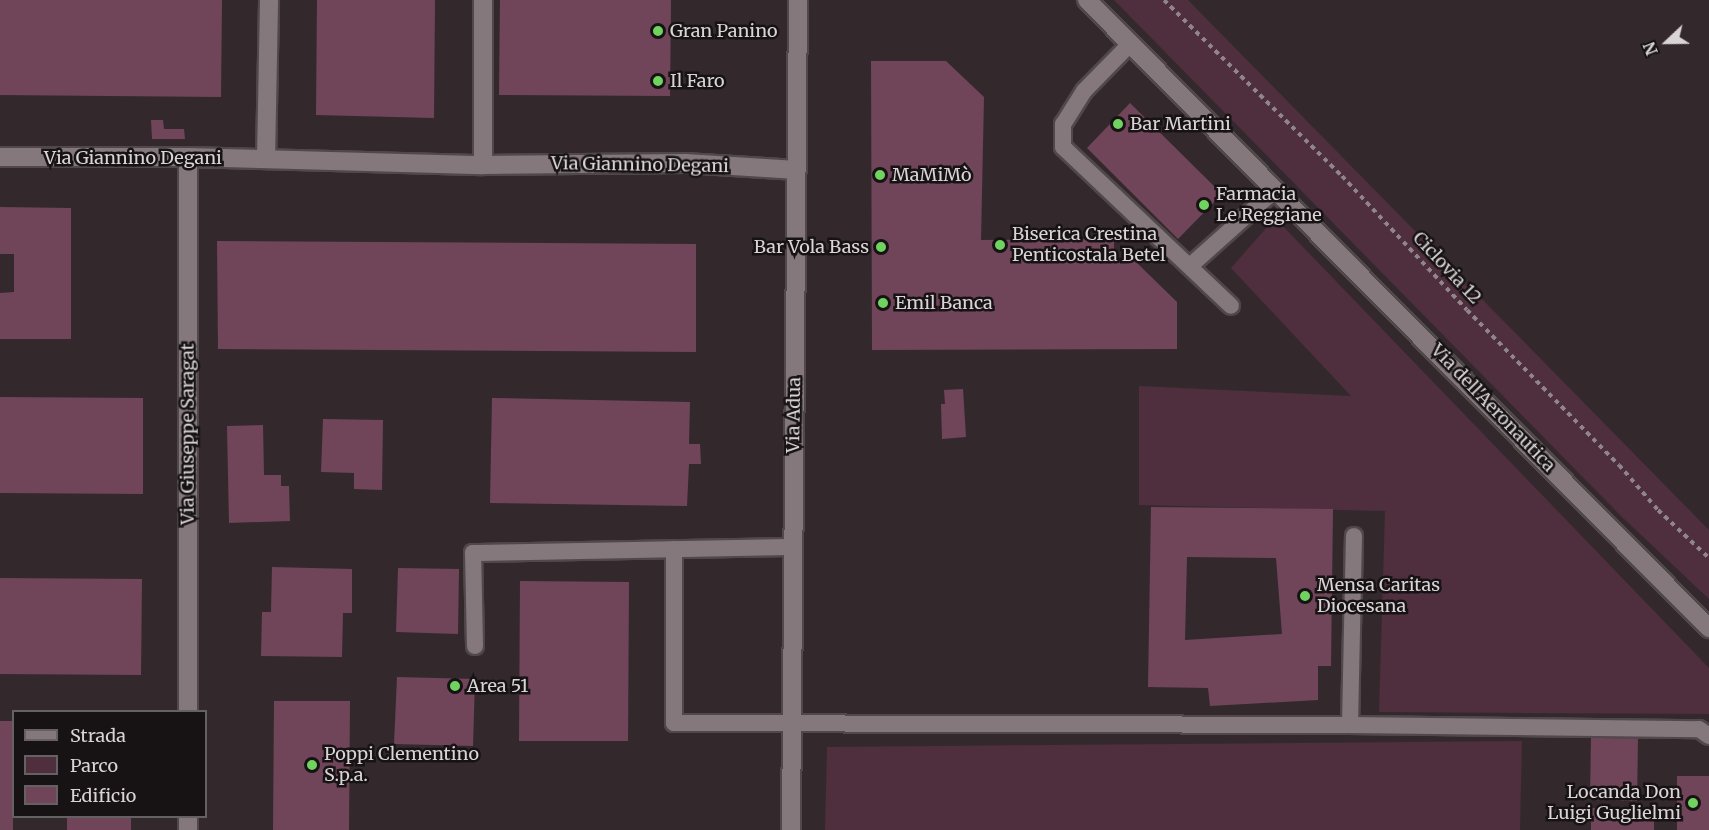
<!DOCTYPE html>
<html>
<head>
<meta charset="utf-8">
<style>
  body { margin:0 }
  #map { position:relative; width:1709px; height:830px; overflow:hidden; background:#33292d; font-family:Merriweather,serif }
  div>[style] { position:absolute }
  .green>* { inset:0; background:#4f2e3d }
  .building>* { inset:0; background:#704559 }
  .path>* { height:4px; margin-top:-2px; transform-origin:0; background:repeating-linear-gradient(90deg,#8e8689 0 4.5px,transparent 0 9px) }
  .roads { filter:drop-shadow(2px 0 #50484b) drop-shadow(-2px 0 #50484b) drop-shadow(0 2px #50484b) drop-shadow(0 -2px #50484b) }
  .lane>* { height:16px; margin:-8px; padding:0 8px; transform-origin:8px; border-radius:8px; background:#84787d }
  .street>* { height:18px; margin:-9px; padding:0 9px; transform-origin:9px; border-radius:9px; background:#84787d }
  .secondary>* { height:18px; margin:-9px; padding:0 9px; transform-origin:9px; border-radius:9px; background:#84787d }
  .dots>* { width:16px; height:16px; translate:-50% -50%; box-sizing:border-box; border:3px solid #171315; border-radius:50% }
  span { translate:-50% -50%; white-space:nowrap; text-align:center; line-height:1.15; -webkit-text-stroke:5px #171315; paint-order:stroke }
  .poi-label { font-size:18px; color:#dad4d6 }
  .left { translate:0 -50%; text-align:left }
  .right { translate:-100% -50%; text-align:right }
  .street-label { font-size:18px; color:#dad4d6 }
  .legend { position:absolute; left:12px; top:710px; width:195px; height:108px; box-sizing:border-box; background:#171315; border:2px solid #656062; margin:0; padding:8px 10px; list-style:none; font-size:18px; color:#dad4d6 }
  .legend li { display:flex; align-items:center; gap:12px; height:30px }
  .legend b { width:30px; border:2px solid #656062 }
  .north { position:absolute; left:1637px; top:12px; width:60px; height:60px; -webkit-text-stroke:4px #171315; paint-order:stroke; rotate:248deg; font-size:16px; font-weight:700; line-height:24px; text-align:center; color:#dad4d6 }
  .north::after { content:''; display:block; margin:auto; width:21px; height:27px; background:#dad4d6; clip-path:polygon(50% 0,100% 100%,50% 72%,0 100%) }
</style>
</head>
<body>
<div id="map">
  <div class="green">
    <div style="clip-path:polygon(1114px 0,1188px 0,1709px 530px,1709px 599px,1622px 517px)"></div>
    <div style="clip-path:polygon(1275px 218px,1709px 668px,1709px 714px,1379px 712px,1385px 511px,1139px 505px,1139px 386px,1351px 396px,1231px 268px)"></div>
    <div style="clip-path:polygon(1522px 741px,1520px 830px,825px 830px,827px 747px)"></div>
  </div>
  <div class="building">
    <div style="clip-path:polygon(0 0,222px 0,221px 97px,0 95px)"></div>
    <div style="clip-path:polygon(317px 0,435px 0,434px 118px,316px 115px)"></div>
    <div style="clip-path:polygon(500px 0,671px 0,670px 96px,499px 95px)"></div>
    <div style="clip-path:polygon(871px 61px,946px 61px,984px 97px,981px 240px,1114px 239px,1114px 261px,1135px 261px,1177px 302px,1177px 349px,872px 350px)"></div>
    <div style="clip-path:polygon(1130px 103px,1222px 194px,1178px 239px,1087px 148px)"></div>
    <div style="clip-path:polygon(151px 120px,163px 120px,164px 129px,184px 129px,185px 139px,152px 139px)"></div>
    <div style="clip-path:polygon(0 207px,71px 208px,71px 339px,0 339px,0 293px,14px 292px,14px 254px,0 254px)"></div>
    <div style="clip-path:polygon(217px 241px,696px 244px,696px 352px,218px 349px)"></div>
    <div style="clip-path:polygon(963px 389px,966px 437px,942px 439px,941px 404px,945px 404px,944px 390px)"></div>
    <div style="clip-path:polygon(0 397px,143px 398px,143px 494px,0 493px)"></div>
    <div style="clip-path:polygon(492px 398px,690px 402px,689px 444px,700px 444px,701px 464px,689px 464px,687px 506px,490px 503px)"></div>
    <div style="clip-path:polygon(323px 419px,383px 420px,382px 490px,354px 489px,354px 473px,321px 472px)"></div>
    <div style="clip-path:polygon(263px 425px,264px 475px,281px 475px,281px 486px,289px 486px,290px 521px,229px 523px,227px 426px)"></div>
    <div style="clip-path:polygon(evenodd,1151px 507px,1333px 509px,1331px 666px,1318px 666px,1318px 700px,1210px 706px,1208px 688px,1148px 687px,1151px 507px,1187px 557px,1276px 558px,1282px 634px,1185px 640px,1187px 557px)"></div>
    <div style="clip-path:polygon(272px 567px,352px 569px,352px 613px,343px 613px,342px 657px,261px 656px,262px 612px,271px 612px)"></div>
    <div style="clip-path:polygon(398px 568px,459px 569px,458px 634px,396px 632px)"></div>
    <div style="clip-path:polygon(0 578px,142px 579px,141px 675px,0 674px)"></div>
    <div style="clip-path:polygon(520px 581px,629px 582px,628px 741px,519px 741px)"></div>
    <div style="clip-path:polygon(397px 677px,475px 679px,473px 746px,394px 744px)"></div>
    <div style="clip-path:polygon(274px 701px,350px 701px,349px 830px,273px 830px)"></div>
    <div style="clip-path:polygon(0 721px,12px 721px,13px 830px,0 830px)"></div>
    <div style="clip-path:polygon(1591px 737px,1638px 737px,1637px 801px,1590px 800px)"></div>
    <div style="clip-path:polygon(1677px 776px,1709px 776px,1709px 830px,1677px 830px)"></div>
    <div style="clip-path:polygon(1591px 808px,1654px 809px,1654px 830px,1591px 830px)"></div>
    <div style="clip-path:polygon(67px 816px,131px 816px,131px 830px,67px 830px)"></div>
  </div>
  <div class="path">
    <div style="left:1164px;top:0;width:250px;rotate:44.7deg"></div>
    <div style="left:1342px;top:176px;width:183px;rotate:47deg"></div>
    <div style="left:1467px;top:310px;width:217px;rotate:45.6deg"></div>
    <div style="left:1619px;top:465px;width:60px;rotate:49.1deg"></div>
    <div style="left:1658px;top:510px;width:70px;rotate:43.3deg"></div>
  </div>
  <div class="roads">
    <div class="lane">
      <div style="left:1131px;top:43px;width:67px;rotate:134.4deg"></div>
      <div style="left:1084px;top:91px;width:39px;rotate:122deg"></div>
      <div style="left:1063px;top:124px;width:23px;rotate:90deg"></div>
      <div style="left:1063px;top:147px;width:231px;rotate:43.4deg"></div>
      <div style="left:1190px;top:266px;width:115px;rotate:-41.8deg"></div>
      <div style="left:674px;top:549px;width:174px;rotate:90deg"></div>
      <div style="left:674px;top:723px;width:676px;rotate:0.17deg"></div>
      <div style="left:1350px;top:725px;width:189px;rotate:-88.8deg"></div>
      <div style="left:475px;top:646px;width:93px;rotate:-91.2deg"></div>
      <div style="left:473px;top:553px;width:320px;rotate:-1.1deg"></div>
      <div style="left:1350px;top:725px;width:349px;rotate:0.7deg"></div>
      <div style="left:1699px;top:729px;width:12px;rotate:35deg"></div>
    </div>
    <div class="street">
      <div style="left:0;top:157px;width:188px"></div>
      <div style="left:188px;top:157px;width:295px;rotate:1.6deg"></div>
      <div style="left:483px;top:165px;width:202px;rotate:-0.6deg"></div>
      <div style="left:685px;top:163px;width:112px;rotate:3.6deg"></div>
      <div style="left:266px;top:159px;width:159px;rotate:-88.9deg"></div>
      <div style="left:483px;top:165px;width:165px;rotate:-90deg"></div>
      <div style="left:188px;top:712px;width:555px;rotate:-90deg"></div>
      <div style="left:188px;top:830px;width:14px;rotate:-90deg"></div>
      <div style="left:791px;top:830px;width:830px;rotate:-89.52deg"></div>
    </div>
    <div class="secondary">
      <div style="left:1087px;top:0;width:884px;rotate:45.28deg"></div>
    </div>
  </div>
  <div class="dots">
    <div style="left:658px;top:31px;background:#70d35f"></div>
    <div style="left:658px;top:81px;background:#70d35f"></div>
    <div style="left:1118px;top:124px;background:#70d35f"></div>
    <div style="left:880px;top:175px;background:#70d35f"></div>
    <div style="left:1204px;top:205px;background:#70d35f"></div>
    <div style="left:1000px;top:245px;background:#70d35f"></div>
    <div style="left:881px;top:247px;background:#70d35f"></div>
    <div style="left:883px;top:303px;background:#70d35f"></div>
    <div style="left:1305px;top:596px;background:#70d35f"></div>
    <div style="left:455px;top:686px;background:#70d35f"></div>
    <div style="left:312px;top:765px;background:#70d35f"></div>
    <div style="left:1693px;top:803px;background:#70d35f"></div>
  </div>
  <div class="poi-label">
    <span class="left" style="left:670px;top:31px">Gran Panino</span>
    <span class="left" style="left:670px;top:81px">Il Faro</span>
    <span class="left" style="left:1130px;top:124px">Bar Martini</span>
    <span class="left" style="left:892px;top:175px">MaMiMò</span>
    <span class="left" style="left:1216px;top:205px">Farmacia<br>Le Reggiane</span>
    <span class="left" style="left:1012px;top:245px">Biserica Crestina<br>Penticostala Betel</span>
    <span class="right" style="left:869px;top:247px">Bar Vola Bass</span>
    <span class="left" style="left:895px;top:303px">Emil Banca</span>
    <span class="left" style="left:1317px;top:596px">Mensa Caritas<br>Diocesana</span>
    <span class="left" style="left:467px;top:686px">Area 51</span>
    <span class="left" style="left:324px;top:765px">Poppi Clementino<br>S.p.a.</span>
    <span class="right" style="left:1681px;top:803px">Locanda Don<br>Luigi Guglielmi</span>
  </div>
  <div class="street-label">
    <span style="left:133px;top:158px">Via Giannino Degani</span>
    <span style="left:640px;top:165px;rotate:1deg">Via Giannino Degani</span>
    <span style="left:1447px;top:268px;rotate:47deg">Ciclovia 12</span>
    <span style="left:1493px;top:408px;rotate:46deg">Via dell'Aeronautica</span>
    <span style="left:794px;top:415px;rotate:-89deg">Via Adua</span>
    <span style="left:188px;top:434px;rotate:-90deg">Via Giuseppe Saragat</span>
  </div>
  <ul class="legend">
  <li><b style="height:8px;background:#84787d"></b>Strada</li>
  <li><b style="height:16px;background:#4f2e3d"></b>Parco</li>
  <li><b style="height:16px;background:#704559"></b>Edificio</li>
  </ul>
  <div class="north">N</div>
</div>
</body>
</html>
